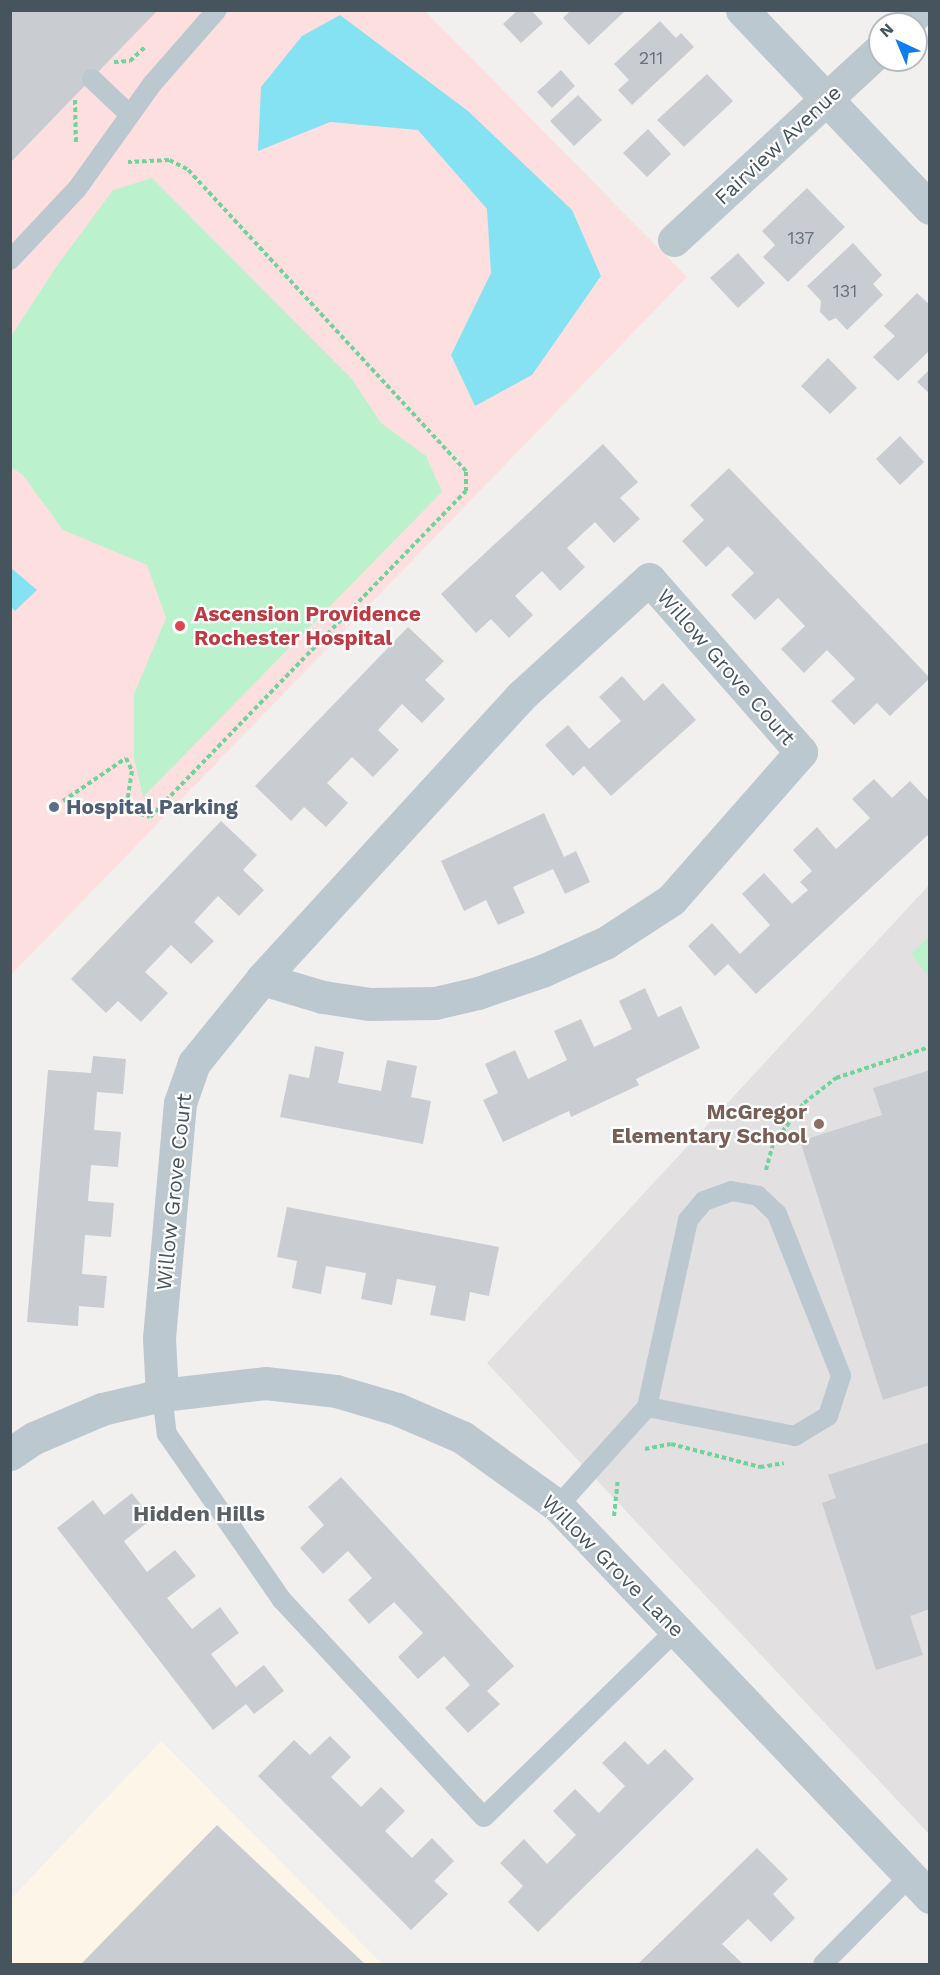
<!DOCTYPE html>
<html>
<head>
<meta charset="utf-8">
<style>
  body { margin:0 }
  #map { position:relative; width:940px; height:1975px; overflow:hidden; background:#f2efef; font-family:"Work Sans",sans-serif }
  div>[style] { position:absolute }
  .commercial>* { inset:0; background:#fdf6e8 }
  .education>* { inset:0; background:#e3e0e1 }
  .medical>* { inset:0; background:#fddfdf }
  .green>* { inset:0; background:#bbf2cd }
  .water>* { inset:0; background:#85e2f2 }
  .building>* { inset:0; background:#c9cdd2 }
  .path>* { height:4px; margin-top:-2px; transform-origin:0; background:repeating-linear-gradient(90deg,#70d39c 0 4.5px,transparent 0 7.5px) }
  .lane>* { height:20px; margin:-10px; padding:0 10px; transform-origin:10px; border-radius:10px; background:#bcc8cf }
  .street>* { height:33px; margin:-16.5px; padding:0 16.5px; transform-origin:16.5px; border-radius:16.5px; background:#bcc8cf }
  .dots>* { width:16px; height:16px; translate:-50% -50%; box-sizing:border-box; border:3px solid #fff; border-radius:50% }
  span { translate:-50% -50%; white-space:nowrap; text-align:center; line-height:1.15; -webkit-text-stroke:4.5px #fff; paint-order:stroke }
  .number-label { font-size:18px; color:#67727b }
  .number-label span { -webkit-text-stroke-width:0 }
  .street-label { font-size:21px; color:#46545e }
  .health-label { font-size:21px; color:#be3a42; font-weight:700 }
  .left { translate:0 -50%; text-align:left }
  .service-label { font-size:21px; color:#4e5e75; font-weight:700 }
  .education-label { font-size:21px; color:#785e54; font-weight:700 }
  .right { translate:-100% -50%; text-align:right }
  .neighbourhood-label { font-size:22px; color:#5b6065; font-weight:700 }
  .frame { position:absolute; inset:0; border:12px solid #46545e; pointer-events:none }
  .north { position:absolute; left:868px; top:12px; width:60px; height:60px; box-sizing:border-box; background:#fff; border:2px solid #b5bbbf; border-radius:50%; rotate:316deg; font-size:16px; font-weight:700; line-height:24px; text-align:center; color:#46545e }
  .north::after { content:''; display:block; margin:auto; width:21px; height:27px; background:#0d7def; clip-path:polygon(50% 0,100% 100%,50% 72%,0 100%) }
</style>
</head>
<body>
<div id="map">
  <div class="commercial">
    <div style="clip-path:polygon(161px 1741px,382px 1964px,11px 1964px,10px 1900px)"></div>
  </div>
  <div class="education">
    <div style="clip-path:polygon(929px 885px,929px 1834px,487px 1363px)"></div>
  </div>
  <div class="medical">
    <div style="clip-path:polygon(11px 11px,425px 11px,687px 277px,11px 975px)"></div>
  </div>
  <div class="green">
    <div style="clip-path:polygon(152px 178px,352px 379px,381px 423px,426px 456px,442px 492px,143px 797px,134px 758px,134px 694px,166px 618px,147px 565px,63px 530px,22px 474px,11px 468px,10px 338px,56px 267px,113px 190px)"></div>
    <div style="clip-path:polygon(929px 937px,929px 977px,911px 954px)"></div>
  </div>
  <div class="water">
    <div style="clip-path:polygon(340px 15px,468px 111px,572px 210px,601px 276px,532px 375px,475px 406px,451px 355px,491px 273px,487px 209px,418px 130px,330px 122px,258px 151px,261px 87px,302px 36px)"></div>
    <div style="clip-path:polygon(10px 567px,37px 590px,15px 611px,11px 607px)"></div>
  </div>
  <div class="building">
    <div style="clip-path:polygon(10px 10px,158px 10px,10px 163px)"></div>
    <div style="clip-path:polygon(518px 10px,531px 10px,543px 23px,521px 43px,503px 24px)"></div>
    <div style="clip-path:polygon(571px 10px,626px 10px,589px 45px,563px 18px)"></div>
    <div style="clip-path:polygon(660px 21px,676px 38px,681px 33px,694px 47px,632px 105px,618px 90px,629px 80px,614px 64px)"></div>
    <div style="clip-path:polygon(561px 70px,575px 86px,552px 108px,537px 92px)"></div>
    <div style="clip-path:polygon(707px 74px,733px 101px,684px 147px,657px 120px)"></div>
    <div style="clip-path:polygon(578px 95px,602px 120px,574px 146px,550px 121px)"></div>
    <div style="clip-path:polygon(648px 129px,671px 154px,647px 177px,623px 153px)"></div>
    <div style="clip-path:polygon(807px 188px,845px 227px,788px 282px,763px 257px,775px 245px,762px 231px)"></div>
    <div style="clip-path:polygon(853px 243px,882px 275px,873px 284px,883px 295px,847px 330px,836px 318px,829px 321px,820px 312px,821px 301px,807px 286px)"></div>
    <div style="clip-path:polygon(738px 253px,765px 283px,738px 308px,710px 278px)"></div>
    <div style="clip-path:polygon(917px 293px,930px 305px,930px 350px,898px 381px,873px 357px,895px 336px,884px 326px)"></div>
    <div style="clip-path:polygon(828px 358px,857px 388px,830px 414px,801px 386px)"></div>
    <div style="clip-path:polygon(930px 369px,930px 394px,917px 382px)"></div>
    <div style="clip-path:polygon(900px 436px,924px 462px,900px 485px,876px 459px)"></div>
    <div style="clip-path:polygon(603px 444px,638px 482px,620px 498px,640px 519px,614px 543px,595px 522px,567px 548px,585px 567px,560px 591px,542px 571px,515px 596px,533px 615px,509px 638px,491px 619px,476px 633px,441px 594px)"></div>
    <div style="clip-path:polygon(729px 468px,930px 678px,890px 716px,877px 703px,854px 725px,831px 701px,855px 679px,827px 650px,804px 673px,781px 649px,805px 626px,778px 598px,755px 620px,731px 595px,754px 573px,728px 546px,706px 567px,682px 541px,704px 520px,690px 505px)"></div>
    <div style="clip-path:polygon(408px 627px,444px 661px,425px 680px,445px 699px,422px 723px,402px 704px,378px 730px,399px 750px,373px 777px,352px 757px,327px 783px,348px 803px,326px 827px,304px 807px,291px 821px,255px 786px)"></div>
    <div style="clip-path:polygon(622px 676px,644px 701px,663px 683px,696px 720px,611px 796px,584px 766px,573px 776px,545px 745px,568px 725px,589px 749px,621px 721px,599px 697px)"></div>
    <div style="clip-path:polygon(874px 779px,892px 798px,910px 781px,930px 802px,930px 833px,756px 994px,728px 964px,715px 976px,688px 946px,712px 923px,740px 954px,770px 925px,742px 894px,764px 873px,792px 904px,808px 890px,800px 882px,812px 871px,793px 850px,817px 827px,836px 849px,870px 818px,852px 799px)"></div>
    <div style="clip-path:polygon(544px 813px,564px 857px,576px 851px,590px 882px,565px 894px,553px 869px,513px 887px,525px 913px,498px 925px,486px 900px,464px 911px,441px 861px)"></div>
    <div style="clip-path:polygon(221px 821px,257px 855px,243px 870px,264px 890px,239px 916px,218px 896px,194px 922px,214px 941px,191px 964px,171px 945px,145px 972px,168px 993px,141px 1022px,118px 1001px,106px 1013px,71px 979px)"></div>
    <div style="clip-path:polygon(645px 988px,658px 1017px,681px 1006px,700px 1048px,636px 1079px,639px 1085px,571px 1117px,569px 1111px,503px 1142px,483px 1100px,498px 1093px,485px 1064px,515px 1050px,528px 1079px,549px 1069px,567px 1060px,554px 1031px,581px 1019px,594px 1047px,616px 1037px,632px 1029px,619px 1001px)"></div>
    <div style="clip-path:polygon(315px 1046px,344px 1052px,338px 1083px,381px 1091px,387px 1060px,417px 1066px,411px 1097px,431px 1101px,423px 1144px,280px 1117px,289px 1074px,309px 1078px)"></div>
    <div style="clip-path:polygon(93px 1056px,126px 1059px,123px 1094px,97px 1092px,94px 1130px,121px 1132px,118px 1167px,91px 1165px,88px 1201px,114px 1203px,111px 1237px,85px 1235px,82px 1274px,107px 1276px,104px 1308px,79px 1306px,78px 1326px,27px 1322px,48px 1070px,91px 1073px)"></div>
    <div style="clip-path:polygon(930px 1070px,930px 1385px,883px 1400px,800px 1141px,882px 1115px,873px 1088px)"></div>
    <div style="clip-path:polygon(287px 1207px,499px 1247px,489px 1296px,470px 1292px,465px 1321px,430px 1315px,436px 1286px,397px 1279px,392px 1305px,361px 1299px,366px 1273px,326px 1266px,321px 1294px,292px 1288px,297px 1261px,277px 1257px)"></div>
    <div style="clip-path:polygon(930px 1442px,930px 1609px,910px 1616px,923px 1655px,876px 1670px,822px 1503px,836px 1498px,828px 1475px)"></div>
    <div style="clip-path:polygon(341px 1477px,514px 1666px,487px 1691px,500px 1704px,468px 1733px,445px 1708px,470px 1685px,444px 1656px,418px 1679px,398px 1657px,423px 1633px,394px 1602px,369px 1624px,348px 1600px,372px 1578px,348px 1551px,323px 1574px,300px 1548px,324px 1525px,308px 1507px)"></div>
    <div style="clip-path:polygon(132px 1493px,152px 1519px,124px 1541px,147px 1572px,175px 1550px,196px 1576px,167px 1598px,192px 1629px,220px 1607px,239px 1633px,211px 1654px,236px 1687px,264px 1665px,284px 1691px,254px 1714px,246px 1704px,213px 1730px,57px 1528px,93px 1500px,104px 1515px)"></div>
    <div style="clip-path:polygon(330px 1736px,351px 1757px,331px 1777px,361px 1807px,381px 1787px,405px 1811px,385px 1831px,412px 1858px,432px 1838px,454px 1861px,434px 1881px,448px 1894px,411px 1930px,258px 1776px,294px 1740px,310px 1755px)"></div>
    <div style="clip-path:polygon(625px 1741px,648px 1765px,665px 1749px,694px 1779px,538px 1932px,508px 1902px,523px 1886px,500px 1863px,524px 1839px,547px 1864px,576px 1835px,553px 1811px,575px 1789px,599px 1813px,625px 1786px,602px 1763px)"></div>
    <div style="clip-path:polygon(217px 1825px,365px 1964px,81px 1964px)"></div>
    <div style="clip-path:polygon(757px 1848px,788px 1879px,773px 1894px,795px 1918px,771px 1942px,748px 1919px,722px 1944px,743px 1964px,638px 1964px)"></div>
  </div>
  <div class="path">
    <div style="left:114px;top:62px;width:16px;rotate:-4deg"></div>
    <div style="left:130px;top:61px;width:21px;rotate:-43deg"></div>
    <div style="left:75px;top:100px;width:44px;rotate:88.7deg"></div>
    <div style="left:63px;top:801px;width:76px;rotate:-34.3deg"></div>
    <div style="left:126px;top:758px;width:14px;rotate:65deg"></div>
    <div style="left:132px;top:771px;width:38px;rotate:99deg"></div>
    <div style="left:126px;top:809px;width:25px;rotate:18deg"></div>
    <div style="left:150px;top:817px;width:454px;rotate:-45.9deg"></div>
    <div style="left:466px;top:491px;width:20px;rotate:-90deg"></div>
    <div style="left:466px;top:471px;width:411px;rotate:-132.7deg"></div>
    <div style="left:187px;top:169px;width:20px;rotate:-153deg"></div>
    <div style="left:169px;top:160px;width:41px;rotate:177.2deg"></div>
    <div style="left:766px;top:1170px;width:27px;rotate:-75deg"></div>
    <div style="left:773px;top:1144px;width:51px;rotate:-52.9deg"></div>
    <div style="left:804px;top:1103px;width:41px;rotate:-38deg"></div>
    <div style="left:836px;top:1078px;width:99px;rotate:-18.3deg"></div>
    <div style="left:645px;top:1449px;width:26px;rotate:-11deg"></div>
    <div style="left:671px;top:1444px;width:92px;rotate:14.5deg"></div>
    <div style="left:760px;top:1467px;width:24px;rotate:-9deg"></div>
    <div style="left:614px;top:1516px;width:37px;rotate:-84deg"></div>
  </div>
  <div class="lane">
    <div style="left:92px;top:79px;width:52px;rotate:43.5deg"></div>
    <div style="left:10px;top:260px;width:98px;rotate:-46.7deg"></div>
    <div style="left:77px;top:189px;width:130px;rotate:-54.4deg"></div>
    <div style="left:153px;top:83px;width:97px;rotate:-48.8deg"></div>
    <div style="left:162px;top:1395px;width:39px;rotate:83deg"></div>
    <div style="left:167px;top:1434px;width:202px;rotate:55.3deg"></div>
    <div style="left:282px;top:1600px;width:296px;rotate:47.1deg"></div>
    <div style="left:484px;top:1817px;width:269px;rotate:-44.2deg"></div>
    <div style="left:558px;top:1506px;width:133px;rotate:-48deg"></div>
    <div style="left:647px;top:1407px;width:191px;rotate:-77.6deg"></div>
    <div style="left:688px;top:1220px;width:25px;rotate:-50deg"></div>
    <div style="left:704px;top:1201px;width:29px;rotate:-20deg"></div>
    <div style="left:731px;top:1191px;width:27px;rotate:10deg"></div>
    <div style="left:758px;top:1196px;width:26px;rotate:43deg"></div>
    <div style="left:777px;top:1214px;width:174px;rotate:68.4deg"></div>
    <div style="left:841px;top:1376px;width:42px;rotate:108deg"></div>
    <div style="left:828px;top:1416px;width:39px;rotate:149deg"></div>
    <div style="left:795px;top:1436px;width:151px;rotate:-168.9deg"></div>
    <div style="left:823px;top:1964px;width:124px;rotate:-45.3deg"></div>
  </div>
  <div class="street">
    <div style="left:742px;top:10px;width:273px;rotate:46.5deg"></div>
    <div style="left:906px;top:24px;width:19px;rotate:-47deg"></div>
    <div style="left:674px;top:240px;width:281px;rotate:-42.8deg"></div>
    <div style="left:162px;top:1395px;width:57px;rotate:-93deg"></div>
    <div style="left:159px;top:1338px;width:236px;rotate:-84.9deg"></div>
    <div style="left:180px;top:1103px;width:42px;rotate:-70.7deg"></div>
    <div style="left:194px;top:1063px;width:108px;rotate:-51deg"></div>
    <div style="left:262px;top:979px;width:64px;rotate:16.4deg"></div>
    <div style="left:323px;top:997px;width:48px;rotate:8.5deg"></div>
    <div style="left:370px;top:1004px;width:65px;rotate:-0.9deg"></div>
    <div style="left:435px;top:1003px;width:44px;rotate:-13.1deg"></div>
    <div style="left:478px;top:993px;width:68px;rotate:-19deg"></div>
    <div style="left:542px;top:971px;width:69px;rotate:-24deg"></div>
    <div style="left:605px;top:943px;width:79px;rotate:-33.1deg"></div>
    <div style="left:671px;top:900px;width:197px;rotate:-48.7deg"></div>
    <div style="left:801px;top:752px;width:230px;rotate:-131.3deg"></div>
    <div style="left:649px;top:579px;width:173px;rotate:137.6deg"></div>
    <div style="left:521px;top:696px;width:384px;rotate:132.5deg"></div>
    <div style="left:10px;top:1454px;width:29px;rotate:-34deg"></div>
    <div style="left:34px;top:1438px;width:74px;rotate:-23.1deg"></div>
    <div style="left:102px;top:1409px;width:62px;rotate:-13.1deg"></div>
    <div style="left:162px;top:1395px;width:104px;rotate:-6.6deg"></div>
    <div style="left:265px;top:1383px;width:71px;rotate:6.4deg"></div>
    <div style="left:336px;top:1391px;width:64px;rotate:16.4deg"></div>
    <div style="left:397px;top:1409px;width:71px;rotate:23.3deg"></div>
    <div style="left:462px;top:1437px;width:118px;rotate:35.7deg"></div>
    <div style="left:558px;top:1506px;width:540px;rotate:46.43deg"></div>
  </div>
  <div class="dots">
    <div style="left:180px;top:626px;background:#e0444e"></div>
    <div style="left:54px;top:807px;background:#5c6f8a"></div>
    <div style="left:819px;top:1124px;background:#8d6e63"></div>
  </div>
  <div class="number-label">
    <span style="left:651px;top:58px">211</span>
    <span style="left:801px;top:238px">137</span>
    <span style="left:845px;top:291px">131</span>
  </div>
  <div class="street-label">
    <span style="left:778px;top:145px;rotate:-43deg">Fairview Avenue</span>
    <span style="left:726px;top:667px;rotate:49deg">Willow Grove Court</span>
    <span style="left:174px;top:1192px;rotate:-84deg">Willow Grove Court</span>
    <span style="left:613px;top:1566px;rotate:45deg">Willow Grove Lane</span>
  </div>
  <div class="health-label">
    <span class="left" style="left:194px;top:626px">Ascension Providence<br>Rochester Hospital</span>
  </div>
  <div class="service-label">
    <span class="left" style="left:66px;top:807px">Hospital Parking</span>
  </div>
  <div class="education-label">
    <span class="right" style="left:807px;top:1124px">McGregor<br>Elementary School</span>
  </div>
  <div class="neighbourhood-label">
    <span style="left:199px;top:1514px">Hidden Hills</span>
  </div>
  <div class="frame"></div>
  <div class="north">N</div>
</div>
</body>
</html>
